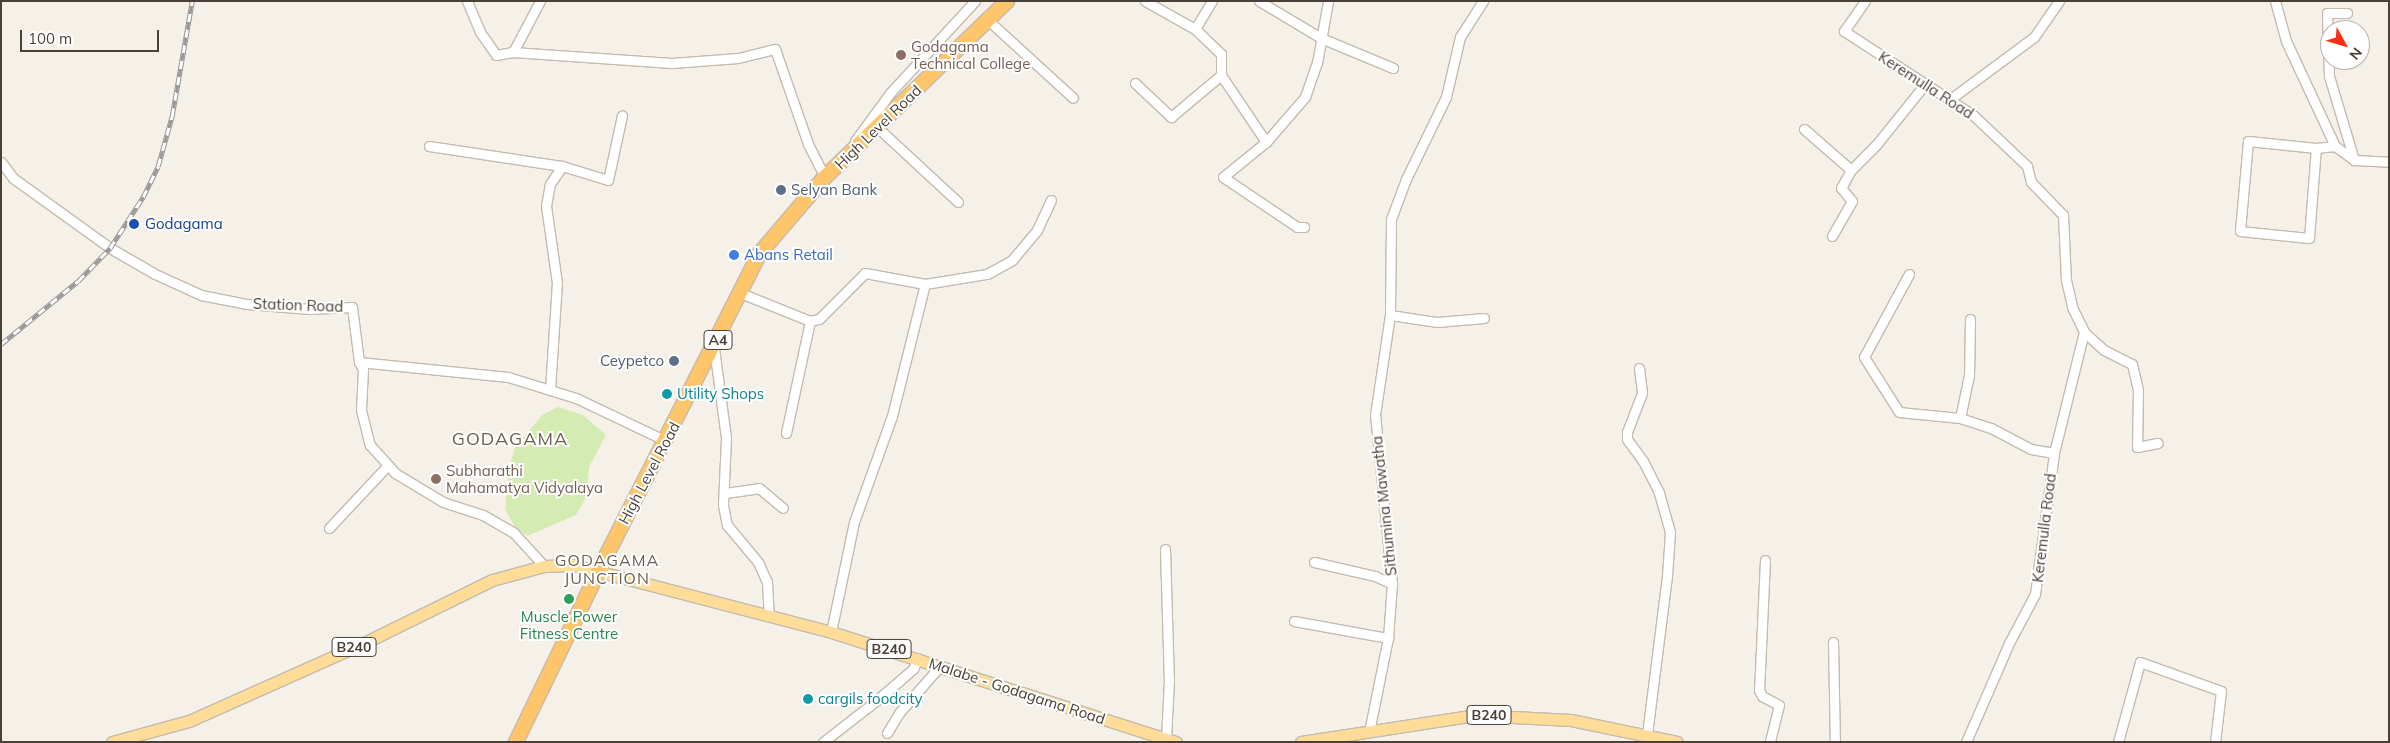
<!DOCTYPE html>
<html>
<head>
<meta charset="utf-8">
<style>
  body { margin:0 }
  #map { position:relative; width:2390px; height:743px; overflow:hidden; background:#f5f1e9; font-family:Mulish,sans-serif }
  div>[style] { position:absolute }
  .green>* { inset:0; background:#d4ebb1 }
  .roads { filter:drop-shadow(1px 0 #c4bbae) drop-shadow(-1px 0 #c4bbae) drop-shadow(0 1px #c4bbae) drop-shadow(0 -1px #c4bbae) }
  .minor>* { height:9px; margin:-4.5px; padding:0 4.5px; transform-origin:4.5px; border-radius:4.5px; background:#fff }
  .major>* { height:11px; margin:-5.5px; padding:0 5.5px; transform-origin:5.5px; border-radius:5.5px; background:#ffdc98 }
  .highway>* { height:14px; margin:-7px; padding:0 7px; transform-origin:7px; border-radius:7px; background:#ffc56a }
  .rail>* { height:4.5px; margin-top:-2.25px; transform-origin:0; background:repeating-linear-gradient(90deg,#fff 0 8px,#989898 0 16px); box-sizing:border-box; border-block:1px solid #989898 }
  .dots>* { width:14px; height:14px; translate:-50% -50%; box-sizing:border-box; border:2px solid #fff; border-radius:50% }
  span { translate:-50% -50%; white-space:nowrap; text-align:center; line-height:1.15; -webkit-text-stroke:4px #fff; paint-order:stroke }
  .shield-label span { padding:1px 4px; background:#fff; border:1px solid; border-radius:4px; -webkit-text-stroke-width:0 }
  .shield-label { font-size:14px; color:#494137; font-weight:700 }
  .education-label { font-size:15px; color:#785e54 }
  .left { translate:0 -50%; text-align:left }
  .street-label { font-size:15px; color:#494137 }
  .service-label { font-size:15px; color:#4e5e75 }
  .right { translate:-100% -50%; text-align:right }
  .transit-label { font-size:15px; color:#164399 }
  .shop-label { font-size:15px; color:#366cbe }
  .culture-label { font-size:15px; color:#0d838f }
  .leisure-label { font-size:15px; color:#27864d }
  .neighbourhood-label { font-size:16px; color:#6d5f4e; letter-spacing:1px }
  .quarter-label { font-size:18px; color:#6d5f4e; letter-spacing:1px }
  .frame { position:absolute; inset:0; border:2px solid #494137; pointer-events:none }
  .north { position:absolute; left:2320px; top:20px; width:50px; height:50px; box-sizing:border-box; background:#fff; border:1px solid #b6b3af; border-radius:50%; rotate:129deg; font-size:14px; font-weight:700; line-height:20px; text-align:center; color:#494137 }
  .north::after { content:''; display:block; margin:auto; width:18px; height:22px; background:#ff2c16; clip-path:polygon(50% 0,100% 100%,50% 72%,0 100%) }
  .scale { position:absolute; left:20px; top:30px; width:139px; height:22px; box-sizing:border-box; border:2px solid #494137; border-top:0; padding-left:6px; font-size:15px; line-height:18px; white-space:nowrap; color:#494137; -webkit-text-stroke:4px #fff; paint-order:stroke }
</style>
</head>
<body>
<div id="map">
  <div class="green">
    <div style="clip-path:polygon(558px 407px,583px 415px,606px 435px,589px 467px,587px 496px,576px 515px,527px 536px,515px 527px,505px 509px,509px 467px,515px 448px,542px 415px)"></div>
  </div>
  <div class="roads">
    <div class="minor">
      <div style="left:467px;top:1px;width:34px;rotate:67deg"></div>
      <div style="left:480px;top:32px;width:28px;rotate:55deg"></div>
      <div style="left:496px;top:55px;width:17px;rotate:-10deg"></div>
      <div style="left:540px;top:1px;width:58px;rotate:117.9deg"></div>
      <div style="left:513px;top:52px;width:159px;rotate:4deg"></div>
      <div style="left:672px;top:63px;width:66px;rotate:-4.3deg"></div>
      <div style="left:738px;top:58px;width:38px;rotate:-14deg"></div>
      <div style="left:775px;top:49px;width:101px;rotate:70.8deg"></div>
      <div style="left:808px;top:144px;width:37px;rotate:63deg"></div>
      <div style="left:1259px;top:1px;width:72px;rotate:30.8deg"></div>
      <div style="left:1321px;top:38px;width:78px;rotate:22.6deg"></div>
      <div style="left:1865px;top:1px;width:37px;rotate:125deg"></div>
      <div style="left:1844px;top:31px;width:154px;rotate:33.1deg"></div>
      <div style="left:1973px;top:115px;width:74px;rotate:43.4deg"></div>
      <div style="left:2027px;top:166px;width:16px;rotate:76deg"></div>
      <div style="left:2031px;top:182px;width:46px;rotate:45.9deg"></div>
      <div style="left:2063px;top:215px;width:65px;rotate:87.4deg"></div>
      <div style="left:2066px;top:280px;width:28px;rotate:77deg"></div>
      <div style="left:2072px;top:307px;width:28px;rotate:64deg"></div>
      <div style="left:2275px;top:1px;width:41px;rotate:74.6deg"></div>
      <div style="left:2286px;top:41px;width:116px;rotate:65deg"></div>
      <div style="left:2335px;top:146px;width:24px;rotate:36deg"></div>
      <div style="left:2354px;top:160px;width:35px;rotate:3deg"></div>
      <div style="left:2347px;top:13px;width:20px;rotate:180deg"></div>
      <div style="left:2327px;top:13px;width:63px;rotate:88.2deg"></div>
      <div style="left:2329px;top:76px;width:88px;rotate:73.4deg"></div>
      <div style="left:988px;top:20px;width:115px;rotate:42.5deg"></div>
      <div style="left:1195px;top:29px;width:33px;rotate:-59deg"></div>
      <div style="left:1221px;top:75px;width:81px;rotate:56.1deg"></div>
      <div style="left:1266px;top:142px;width:55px;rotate:140.9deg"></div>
      <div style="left:1223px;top:177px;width:89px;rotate:34deg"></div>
      <div style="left:1297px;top:227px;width:7px"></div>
      <div style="left:1135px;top:83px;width:50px;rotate:43.4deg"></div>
      <div style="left:1171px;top:117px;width:65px;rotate:-40deg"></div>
      <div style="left:1221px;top:75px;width:21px;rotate:-90deg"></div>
      <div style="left:1221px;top:54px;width:36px;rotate:-136deg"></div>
      <div style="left:1195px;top:29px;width:57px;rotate:-150.8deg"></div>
      <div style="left:1949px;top:100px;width:106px;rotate:-36.5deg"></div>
      <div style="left:2034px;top:37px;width:44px;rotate:-55.2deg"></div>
      <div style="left:878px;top:128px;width:109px;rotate:42.8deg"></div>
      <div style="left:1804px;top:129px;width:62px;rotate:41.1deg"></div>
      <div style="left:855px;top:141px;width:59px;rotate:-53.9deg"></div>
      <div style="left:890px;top:93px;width:125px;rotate:-47.3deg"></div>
      <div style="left:1266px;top:142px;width:60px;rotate:-49.1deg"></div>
      <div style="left:1305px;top:97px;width:36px;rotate:-71deg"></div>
      <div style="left:1317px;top:63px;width:63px;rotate:-79.9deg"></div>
      <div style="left:429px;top:146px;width:134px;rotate:8.6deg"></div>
      <div style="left:562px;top:166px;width:48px;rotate:16.9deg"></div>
      <div style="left:608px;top:180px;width:66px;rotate:-77.8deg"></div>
      <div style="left:2316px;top:148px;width:68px;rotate:-174.1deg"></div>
      <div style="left:2248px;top:141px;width:90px;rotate:95.1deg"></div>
      <div style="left:2240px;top:231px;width:69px;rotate:5.8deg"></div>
      <div style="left:2309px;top:238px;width:90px;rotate:-85.6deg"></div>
      <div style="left:2316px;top:148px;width:19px;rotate:-6deg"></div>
      <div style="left:1px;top:162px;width:20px;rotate:53deg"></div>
      <div style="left:13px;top:178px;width:120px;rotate:35.8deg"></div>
      <div style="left:110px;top:248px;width:52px;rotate:30deg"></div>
      <div style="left:155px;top:274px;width:51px;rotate:24.5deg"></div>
      <div style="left:201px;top:295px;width:47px;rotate:11.1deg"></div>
      <div style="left:247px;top:304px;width:63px;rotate:4.5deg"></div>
      <div style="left:310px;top:309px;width:42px;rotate:-2.7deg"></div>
      <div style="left:352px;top:307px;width:55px;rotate:82.7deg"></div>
      <div style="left:359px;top:362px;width:150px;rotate:5.7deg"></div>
      <div style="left:508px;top:377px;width:71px;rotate:17.2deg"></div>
      <div style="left:576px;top:398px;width:100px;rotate:25.5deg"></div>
      <div style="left:1832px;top:236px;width:40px;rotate:-60.3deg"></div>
      <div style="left:1852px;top:201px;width:17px;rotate:-130deg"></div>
      <div style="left:1841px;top:188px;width:21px;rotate:-61deg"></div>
      <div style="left:1851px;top:170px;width:35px;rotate:-45deg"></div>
      <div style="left:1876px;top:145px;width:78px;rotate:-51.2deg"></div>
      <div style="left:1909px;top:274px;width:94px;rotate:118.5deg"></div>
      <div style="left:1864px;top:357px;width:65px;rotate:57.5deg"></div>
      <div style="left:1899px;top:412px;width:61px;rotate:5.6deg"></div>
      <div style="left:738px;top:292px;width:78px;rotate:21.9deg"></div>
      <div style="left:810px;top:321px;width:9px;rotate:-13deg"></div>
      <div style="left:819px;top:319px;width:65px;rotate:-45deg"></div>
      <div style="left:865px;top:273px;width:61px;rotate:10.4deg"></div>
      <div style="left:925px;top:284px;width:63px;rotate:-9.2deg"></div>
      <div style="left:987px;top:274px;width:29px;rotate:-29deg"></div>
      <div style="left:1012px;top:260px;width:39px;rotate:-50deg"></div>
      <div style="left:1037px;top:230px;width:33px;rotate:-65deg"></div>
      <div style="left:1390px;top:315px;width:48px;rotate:8.5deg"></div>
      <div style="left:1437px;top:322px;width:47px;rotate:-4.9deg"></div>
      <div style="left:1970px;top:319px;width:56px;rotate:91deg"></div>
      <div style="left:1969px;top:375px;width:44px;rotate:101.8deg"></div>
      <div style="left:1960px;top:418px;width:33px;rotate:18deg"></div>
      <div style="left:1991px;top:428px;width:45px;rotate:27.7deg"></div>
      <div style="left:2031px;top:449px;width:23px;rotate:10deg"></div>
      <div style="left:714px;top:348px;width:91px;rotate:82.4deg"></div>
      <div style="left:726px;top:438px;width:67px;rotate:92.6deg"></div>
      <div style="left:723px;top:505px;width:20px;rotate:79deg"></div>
      <div style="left:727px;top:525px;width:48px;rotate:50deg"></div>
      <div style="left:758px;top:562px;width:22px;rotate:66deg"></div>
      <div style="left:767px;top:582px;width:34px;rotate:87deg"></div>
      <div style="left:359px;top:362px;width:8px;rotate:60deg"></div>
      <div style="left:363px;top:369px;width:41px;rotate:92.8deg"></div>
      <div style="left:361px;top:410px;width:36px;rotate:76deg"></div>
      <div style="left:370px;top:445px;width:38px;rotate:48deg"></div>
      <div style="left:395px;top:473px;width:56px;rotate:31.1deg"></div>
      <div style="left:443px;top:502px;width:42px;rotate:18deg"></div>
      <div style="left:483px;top:515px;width:36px;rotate:30deg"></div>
      <div style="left:514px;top:533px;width:45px;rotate:47.7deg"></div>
      <div style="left:1639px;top:368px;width:25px;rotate:83deg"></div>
      <div style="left:1642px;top:393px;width:42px;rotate:111deg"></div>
      <div style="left:1627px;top:432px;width:7px;rotate:90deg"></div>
      <div style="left:1627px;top:439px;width:27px;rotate:54deg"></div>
      <div style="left:1643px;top:461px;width:36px;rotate:63deg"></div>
      <div style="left:1659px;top:493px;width:41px;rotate:74.2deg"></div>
      <div style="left:1670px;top:532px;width:44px;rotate:93.9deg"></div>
      <div style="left:1667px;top:576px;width:159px;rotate:97.2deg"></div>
      <div style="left:550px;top:390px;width:107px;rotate:-86.3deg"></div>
      <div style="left:557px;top:283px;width:78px;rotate:-98.1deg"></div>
      <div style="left:546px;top:206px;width:22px;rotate:-80deg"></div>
      <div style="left:550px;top:184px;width:22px;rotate:-56deg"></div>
      <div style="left:786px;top:433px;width:115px;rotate:-77.9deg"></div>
      <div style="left:725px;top:493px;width:34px;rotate:-8deg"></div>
      <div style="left:759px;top:488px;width:31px;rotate:40deg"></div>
      <div style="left:329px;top:528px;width:86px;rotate:-46.9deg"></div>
      <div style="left:1165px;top:549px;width:131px;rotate:88.3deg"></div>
      <div style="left:1169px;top:680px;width:60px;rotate:92.9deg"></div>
      <div style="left:1765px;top:560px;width:130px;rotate:92.6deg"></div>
      <div style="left:1759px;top:690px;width:7px;rotate:63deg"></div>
      <div style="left:1762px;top:696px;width:19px;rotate:28deg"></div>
      <div style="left:1779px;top:705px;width:38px;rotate:104deg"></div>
      <div style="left:1314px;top:562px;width:63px;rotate:12.9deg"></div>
      <div style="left:1375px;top:576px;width:19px;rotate:25deg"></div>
      <div style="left:1294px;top:621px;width:96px;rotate:10.3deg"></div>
      <div style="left:831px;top:632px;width:112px;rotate:-78.2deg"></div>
      <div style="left:854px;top:522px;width:113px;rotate:-70.3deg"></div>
      <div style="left:892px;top:416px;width:136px;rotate:-76deg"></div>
      <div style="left:1833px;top:642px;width:100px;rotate:88.9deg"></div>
      <div style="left:1369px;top:732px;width:96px;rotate:-78.6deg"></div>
      <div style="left:1388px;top:638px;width:54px;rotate:-85.8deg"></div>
      <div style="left:1392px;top:584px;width:170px;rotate:-95.7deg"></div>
      <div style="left:1375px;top:415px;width:101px;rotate:-81.5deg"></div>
      <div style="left:1390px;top:315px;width:96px;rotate:-89.4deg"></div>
      <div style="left:1391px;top:219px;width:43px;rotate:-69.4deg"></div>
      <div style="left:1406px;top:179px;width:91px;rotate:-64deg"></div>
      <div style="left:1446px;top:97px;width:62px;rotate:-76.9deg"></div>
      <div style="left:1460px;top:37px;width:43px;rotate:-57.4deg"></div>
      <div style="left:887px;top:733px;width:23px;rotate:-59deg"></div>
      <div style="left:899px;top:713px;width:62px;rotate:-48.9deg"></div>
      <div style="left:823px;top:742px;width:68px;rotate:-37.9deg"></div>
      <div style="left:877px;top:700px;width:48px;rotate:-40.7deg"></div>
      <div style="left:913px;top:669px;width:12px;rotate:-66deg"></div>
      <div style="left:1966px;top:742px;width:108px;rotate:-66.5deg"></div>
      <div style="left:2009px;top:643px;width:55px;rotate:-62deg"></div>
      <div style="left:2035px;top:594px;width:142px;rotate:-82.3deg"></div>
      <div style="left:2054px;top:453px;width:125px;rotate:-76.1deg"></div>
      <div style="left:2084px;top:332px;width:27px;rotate:42deg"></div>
      <div style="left:2104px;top:350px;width:31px;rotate:27deg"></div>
      <div style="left:2132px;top:364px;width:27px;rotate:77deg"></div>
      <div style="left:2138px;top:390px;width:57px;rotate:91deg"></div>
      <div style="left:2137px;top:447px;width:21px;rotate:-11deg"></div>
      <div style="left:2118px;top:742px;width:83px;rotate:-74.6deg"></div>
      <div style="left:2140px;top:662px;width:86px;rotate:19.7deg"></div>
      <div style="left:2221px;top:691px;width:51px;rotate:96.7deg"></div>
    </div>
    <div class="major">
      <div style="left:112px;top:742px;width:80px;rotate:-15.3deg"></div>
      <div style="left:189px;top:721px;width:198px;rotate:-24.1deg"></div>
      <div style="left:370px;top:640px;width:136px;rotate:-26.2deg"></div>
      <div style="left:492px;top:580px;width:54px;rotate:-15.1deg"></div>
      <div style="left:544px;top:566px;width:30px;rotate:-2deg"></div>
      <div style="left:574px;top:565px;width:266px;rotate:14.6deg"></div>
      <div style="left:831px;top:632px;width:362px;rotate:17.7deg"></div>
      <div style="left:1301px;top:742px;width:176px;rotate:-8.8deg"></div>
      <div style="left:1475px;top:715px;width:96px;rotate:3deg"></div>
      <div style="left:1571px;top:720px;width:108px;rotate:11.7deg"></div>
    </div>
    <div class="highway">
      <div style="left:516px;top:742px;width:189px;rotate:-64.2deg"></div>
      <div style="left:598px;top:572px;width:358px;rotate:-63.1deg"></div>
      <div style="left:760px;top:253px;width:100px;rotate:-49.5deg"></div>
      <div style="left:825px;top:177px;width:253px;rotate:-44deg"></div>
    </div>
  </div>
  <div class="rail">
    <div style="left:1px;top:344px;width:99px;rotate:-39.3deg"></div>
    <div style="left:78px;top:281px;width:46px;rotate:-45.9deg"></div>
    <div style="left:110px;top:248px;width:61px;rotate:-57.1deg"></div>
    <div style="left:143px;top:197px;width:34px;rotate:-64deg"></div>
    <div style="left:158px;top:166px;width:52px;rotate:-74.4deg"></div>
    <div style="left:172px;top:116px;width:117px;rotate:-80.1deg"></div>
  </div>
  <div class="dots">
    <div style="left:901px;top:55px;background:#8d6e63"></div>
    <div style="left:781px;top:190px;background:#5c6f8a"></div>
    <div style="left:134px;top:224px;background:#1a4fb4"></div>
    <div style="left:734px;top:255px;background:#3f7fe0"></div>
    <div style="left:674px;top:361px;background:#5c6f8a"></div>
    <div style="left:667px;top:394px;background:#0f9aa8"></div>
    <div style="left:436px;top:479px;background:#8d6e63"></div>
    <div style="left:569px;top:599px;background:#2e9e5b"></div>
    <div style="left:808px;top:699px;background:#0f9aa8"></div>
  </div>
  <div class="shield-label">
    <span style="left:718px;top:340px">A4</span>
    <span style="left:354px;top:647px">B240</span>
    <span style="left:889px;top:649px">B240</span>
    <span style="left:1489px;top:715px">B240</span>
  </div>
  <div class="education-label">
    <span class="left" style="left:911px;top:55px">Godagama<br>Technical College</span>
    <span class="left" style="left:446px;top:479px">Subharathi<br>Mahamatya Vidyalaya</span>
  </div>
  <div class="street-label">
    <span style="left:1926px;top:85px;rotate:33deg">Keremulla Road</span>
    <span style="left:878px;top:127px;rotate:-44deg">High Level Road</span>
    <span style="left:298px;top:305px;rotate:2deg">Station Road</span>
    <span style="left:649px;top:473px;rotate:-62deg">High Level Road</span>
    <span style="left:1384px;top:506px;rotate:-96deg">Sithumina Mawatha</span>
    <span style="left:2044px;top:528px;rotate:-83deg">Keremulla Road</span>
    <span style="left:1017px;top:691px;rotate:18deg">Malabe - Godagama Road</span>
  </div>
  <div class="service-label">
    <span class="left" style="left:791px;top:190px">Selyan Bank</span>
    <span class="right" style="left:664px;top:361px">Ceypetco</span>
  </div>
  <div class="transit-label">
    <span class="left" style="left:145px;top:224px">Godagama</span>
  </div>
  <div class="shop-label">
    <span class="left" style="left:744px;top:255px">Abans Retail</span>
  </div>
  <div class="culture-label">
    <span class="left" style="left:677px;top:394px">Utility Shops</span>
    <span class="left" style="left:818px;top:699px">cargils foodcity</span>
  </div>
  <div class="leisure-label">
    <span style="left:569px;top:625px">Muscle Power<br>Fitness Centre</span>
  </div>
  <div class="neighbourhood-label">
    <span style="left:607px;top:569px">GODAGAMA<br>JUNCTION</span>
  </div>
  <div class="quarter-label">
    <span style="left:510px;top:439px">GODAGAMA</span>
  </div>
  <div class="frame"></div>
  <div class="north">N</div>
  <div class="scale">100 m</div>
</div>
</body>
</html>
